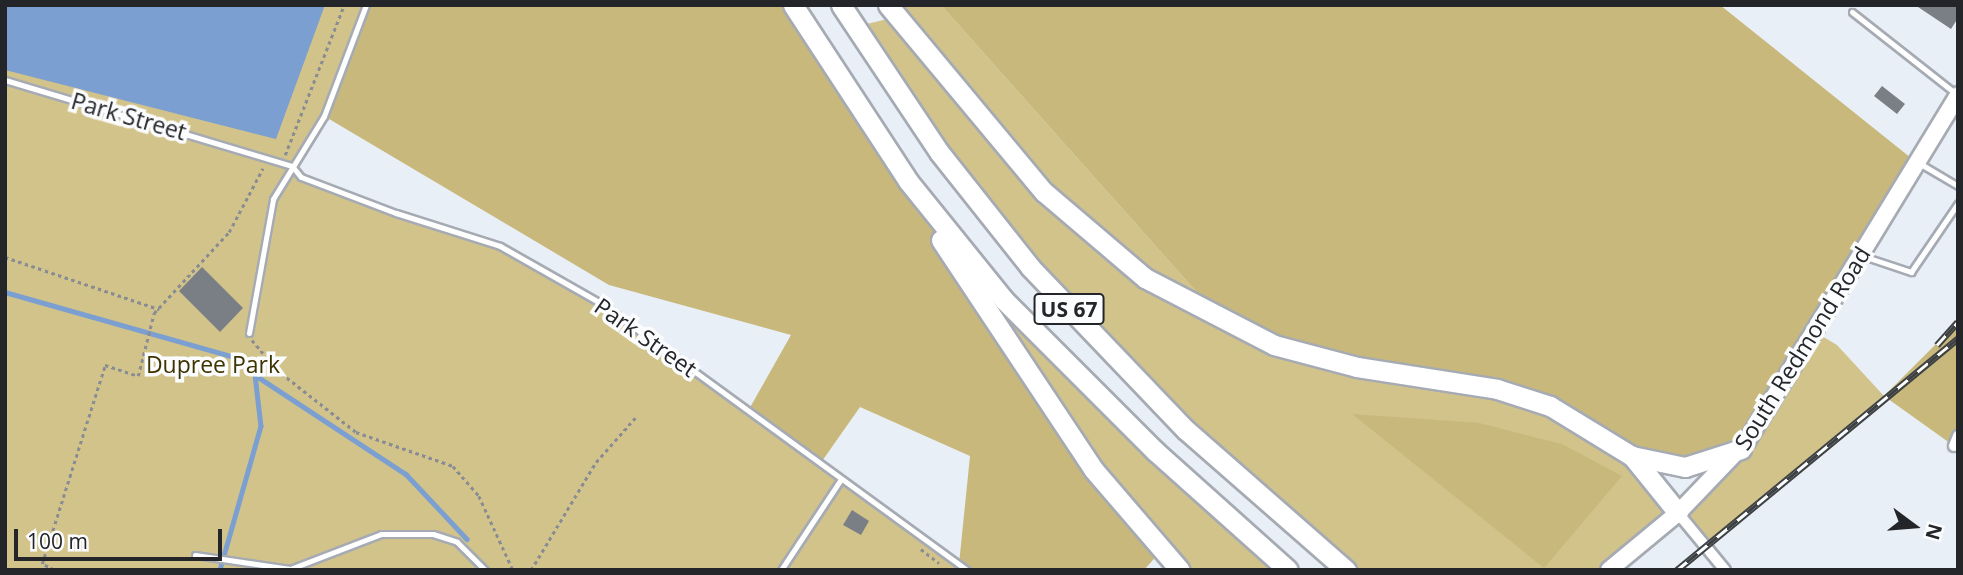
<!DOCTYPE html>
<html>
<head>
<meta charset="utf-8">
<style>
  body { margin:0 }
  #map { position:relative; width:1963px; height:575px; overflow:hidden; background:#e9eff7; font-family:"Open Sans",sans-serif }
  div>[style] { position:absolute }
  .green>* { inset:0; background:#d2c38b }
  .forest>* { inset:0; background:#c9b87b }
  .water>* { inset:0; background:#7b9fd0 }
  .stream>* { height:4.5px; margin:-2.25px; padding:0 2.25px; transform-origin:2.25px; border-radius:2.25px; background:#7b9fd0 }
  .building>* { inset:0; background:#7a7f86 }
  .path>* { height:2.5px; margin-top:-1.25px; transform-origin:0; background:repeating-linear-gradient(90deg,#898d93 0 3.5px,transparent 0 7px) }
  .roads { filter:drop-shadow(2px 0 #a6abb3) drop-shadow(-2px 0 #a6abb3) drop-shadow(0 2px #a6abb3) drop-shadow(0 -2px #a6abb3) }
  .lane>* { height:5px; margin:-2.5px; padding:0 2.5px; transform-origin:2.5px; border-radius:2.5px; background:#fff }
  .street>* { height:10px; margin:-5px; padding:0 5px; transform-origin:5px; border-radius:5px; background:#fff }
  .secondary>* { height:16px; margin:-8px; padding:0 8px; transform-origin:8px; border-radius:8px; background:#fff }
  .highway>* { height:19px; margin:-9.5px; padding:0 9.5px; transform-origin:9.5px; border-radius:9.5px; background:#fff }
  .rail>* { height:7px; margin-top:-3.5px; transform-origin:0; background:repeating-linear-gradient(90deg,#fbfcfe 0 13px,#3e4144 0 26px); box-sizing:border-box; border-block:2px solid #3e4144 }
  span { translate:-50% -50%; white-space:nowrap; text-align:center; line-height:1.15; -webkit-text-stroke:7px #fbfcfe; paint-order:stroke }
  .shield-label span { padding:2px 5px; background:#fbfcfe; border:2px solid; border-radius:5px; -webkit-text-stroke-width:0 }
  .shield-label { font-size:21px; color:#232528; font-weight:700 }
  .street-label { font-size:23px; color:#232528 }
  .park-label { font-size:23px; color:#3f3300 }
  .frame { position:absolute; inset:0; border:7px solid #232528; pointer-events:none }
  .north { position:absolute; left:1879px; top:491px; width:70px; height:70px; -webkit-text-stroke:5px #fbfcfe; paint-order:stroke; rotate:106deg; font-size:19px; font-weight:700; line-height:28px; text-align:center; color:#232528 }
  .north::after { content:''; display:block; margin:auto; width:24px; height:32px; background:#232528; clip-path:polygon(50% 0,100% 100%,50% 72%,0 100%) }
  .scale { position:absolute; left:14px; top:529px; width:208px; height:32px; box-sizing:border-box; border:4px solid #232528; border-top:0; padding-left:9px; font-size:21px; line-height:24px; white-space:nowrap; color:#232528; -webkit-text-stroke:5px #fbfcfe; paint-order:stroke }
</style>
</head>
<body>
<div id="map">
  <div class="green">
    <div style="clip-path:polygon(5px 5px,365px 5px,324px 116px,292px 165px,301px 177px,500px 246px,602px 304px,967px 570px,5px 570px)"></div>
    <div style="clip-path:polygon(890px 5px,941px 5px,1226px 325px,1497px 389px,1590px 427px,1678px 513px,1815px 332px,1837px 345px,1884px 396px,1705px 546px,1678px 514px,1609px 570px,1346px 570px,1061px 301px,854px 27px,896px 17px)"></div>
    <div style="clip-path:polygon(957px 267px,1288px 570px,1180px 570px,1154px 544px)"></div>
  </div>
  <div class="forest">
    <div style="clip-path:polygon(366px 5px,793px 5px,957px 267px,1161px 551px,1144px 570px,967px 570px,959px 564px,970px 456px,860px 407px,820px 464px,748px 411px,791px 335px,609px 285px,324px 116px)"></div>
    <div style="clip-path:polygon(941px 5px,1720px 5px,1916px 162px,1747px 441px,1661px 466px,1550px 406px,1357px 367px,1226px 325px)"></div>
    <div style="clip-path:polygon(1958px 322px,1958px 436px,1954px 446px,1884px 396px)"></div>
    <div style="clip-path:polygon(1352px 414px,1479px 423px,1562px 444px,1622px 476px,1544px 568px)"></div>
  </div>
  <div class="water">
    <div style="clip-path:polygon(5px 5px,325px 5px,276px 139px,5px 70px)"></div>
  </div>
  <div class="stream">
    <div style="left:5px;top:292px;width:243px;rotate:15.8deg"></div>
    <div style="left:239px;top:358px;width:23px;rotate:47deg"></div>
    <div style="left:255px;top:375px;width:51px;rotate:83.3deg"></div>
    <div style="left:261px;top:426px;width:150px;rotate:105.9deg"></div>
    <div style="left:255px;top:375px;width:181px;rotate:33.3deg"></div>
    <div style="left:406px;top:474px;width:89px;rotate:46.8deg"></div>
  </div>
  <div class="building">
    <div style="clip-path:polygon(1915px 5px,1958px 5px,1958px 18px,1951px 29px)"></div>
    <div style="clip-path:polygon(1882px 86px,1905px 104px,1897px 114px,1874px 96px)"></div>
    <div style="clip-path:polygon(202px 267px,243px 308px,220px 332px,179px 291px)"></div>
    <div style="clip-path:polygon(852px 510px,869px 521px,861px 535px,843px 525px)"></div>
  </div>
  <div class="path">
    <div style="left:285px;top:155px;width:161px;rotate:-68.5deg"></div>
    <div style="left:5px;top:257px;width:163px;rotate:18.7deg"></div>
    <div style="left:252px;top:340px;width:38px;rotate:50deg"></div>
    <div style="left:276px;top:369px;width:102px;rotate:38.2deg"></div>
    <div style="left:356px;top:432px;width:103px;rotate:19.3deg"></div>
    <div style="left:453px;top:466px;width:40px;rotate:49deg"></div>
    <div style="left:479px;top:496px;width:81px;rotate:65.3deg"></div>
    <div style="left:921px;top:549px;width:23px;rotate:38deg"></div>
    <div style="left:54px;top:570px;width:13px;rotate:-153deg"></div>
    <div style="left:42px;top:564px;width:209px;rotate:-72.4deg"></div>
    <div style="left:105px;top:365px;width:35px;rotate:18deg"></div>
    <div style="left:138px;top:376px;width:65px;rotate:-75.7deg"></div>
    <div style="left:154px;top:313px;width:110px;rotate:-47.2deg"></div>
    <div style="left:229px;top:232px;width:72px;rotate:-62deg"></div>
    <div style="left:531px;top:570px;width:126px;rotate:-59deg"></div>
    <div style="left:596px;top:462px;width:59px;rotate:-48.4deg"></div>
  </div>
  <div class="roads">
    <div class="lane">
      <div style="left:1852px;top:12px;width:131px;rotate:38.2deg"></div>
      <div style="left:5px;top:80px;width:300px;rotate:16.7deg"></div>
      <div style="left:292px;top:166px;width:14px;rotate:51deg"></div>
      <div style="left:301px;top:177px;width:102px;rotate:20.8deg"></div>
      <div style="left:396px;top:213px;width:109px;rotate:17.6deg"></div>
      <div style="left:500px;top:246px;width:117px;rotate:29.6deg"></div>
      <div style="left:602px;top:304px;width:452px;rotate:36.1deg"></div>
      <div style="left:1919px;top:163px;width:45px;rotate:30.5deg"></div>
      <div style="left:1863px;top:256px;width:51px;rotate:18.4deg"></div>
      <div style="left:1911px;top:272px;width:83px;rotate:-55.7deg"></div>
      <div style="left:249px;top:333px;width:136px;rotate:-79.8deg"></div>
      <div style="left:273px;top:199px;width:97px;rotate:-58.4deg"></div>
      <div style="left:324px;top:116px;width:119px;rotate:-69.3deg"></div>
      <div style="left:195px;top:555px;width:96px;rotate:8.4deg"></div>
      <div style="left:290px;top:569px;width:97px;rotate:-21deg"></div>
      <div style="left:381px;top:534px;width:52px"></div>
      <div style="left:433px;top:534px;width:25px;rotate:18deg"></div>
      <div style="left:457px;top:542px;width:40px;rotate:45deg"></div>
      <div style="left:781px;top:570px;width:109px;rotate:-56.6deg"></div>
    </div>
    <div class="street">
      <div style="left:1954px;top:446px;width:11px;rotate:-68deg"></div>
      <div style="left:1678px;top:513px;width:74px;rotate:50.5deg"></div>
    </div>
    <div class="secondary">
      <div style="left:1609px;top:570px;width:89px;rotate:-39.6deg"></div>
      <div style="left:1678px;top:513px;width:100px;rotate:-46.2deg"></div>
      <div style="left:1747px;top:441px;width:405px;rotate:-58.6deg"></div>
    </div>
    <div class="highway">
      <div style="left:793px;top:5px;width:210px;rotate:56.8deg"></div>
      <div style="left:908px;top:181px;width:153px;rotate:51.1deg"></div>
      <div style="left:1004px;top:300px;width:214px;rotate:45deg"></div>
      <div style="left:1155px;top:451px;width:178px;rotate:41.8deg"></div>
      <div style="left:841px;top:5px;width:177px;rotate:56.3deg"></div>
      <div style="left:939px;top:152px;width:147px;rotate:51.6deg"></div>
      <div style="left:1030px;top:267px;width:226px;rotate:46.3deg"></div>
      <div style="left:1186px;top:430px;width:213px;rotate:41.2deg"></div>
      <div style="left:888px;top:5px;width:244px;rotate:50.2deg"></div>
      <div style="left:1044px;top:192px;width:133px;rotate:40.4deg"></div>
      <div style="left:1145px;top:278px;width:145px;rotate:27.4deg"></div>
      <div style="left:1274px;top:345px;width:86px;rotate:14.8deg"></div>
      <div style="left:1357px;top:367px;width:142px;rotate:8.9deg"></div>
      <div style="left:1497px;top:389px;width:56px;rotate:17.8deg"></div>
      <div style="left:1550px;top:406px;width:96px;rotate:31.4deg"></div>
      <div style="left:1632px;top:456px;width:73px;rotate:51.1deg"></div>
      <div style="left:941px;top:240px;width:275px;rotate:56.4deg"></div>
      <div style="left:1093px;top:469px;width:133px;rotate:49.3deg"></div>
      <div style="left:1632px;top:456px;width:54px;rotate:11.7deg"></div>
      <div style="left:1685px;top:467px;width:59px;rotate:-17.8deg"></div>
    </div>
  </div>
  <div class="rail">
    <div style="left:1937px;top:345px;width:31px;rotate:-48deg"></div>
    <div style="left:1677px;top:570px;width:364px;rotate:-39.5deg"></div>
  </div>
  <div class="shield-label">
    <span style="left:1069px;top:309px">US 67</span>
  </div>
  <div class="street-label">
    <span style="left:129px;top:116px;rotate:16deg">Park Street</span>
    <span style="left:646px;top:337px;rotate:35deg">Park Street</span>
    <span style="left:1802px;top:348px;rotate:-58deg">South Redmond Road</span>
  </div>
  <div class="park-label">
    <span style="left:213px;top:364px">Dupree Park</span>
  </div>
  <div class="frame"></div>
  <div class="north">N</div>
  <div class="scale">100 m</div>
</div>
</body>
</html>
